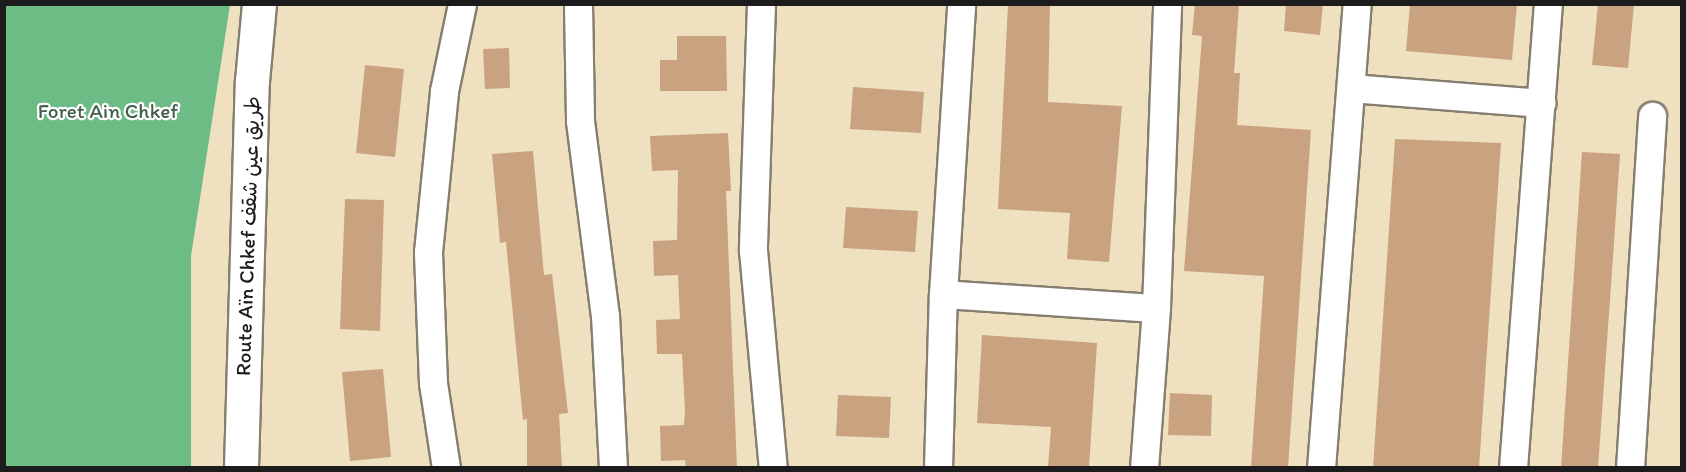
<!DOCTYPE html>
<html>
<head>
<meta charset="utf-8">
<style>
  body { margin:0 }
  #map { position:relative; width:1686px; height:472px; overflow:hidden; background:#efe0c0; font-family:Itim,"Playpen Sans Arabic",sans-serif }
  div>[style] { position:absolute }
  .forest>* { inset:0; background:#6ebc85 }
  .building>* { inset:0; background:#c9a280 }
  .roads { filter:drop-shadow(2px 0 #867e6e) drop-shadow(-2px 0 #867e6e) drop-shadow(0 2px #867e6e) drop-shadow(0 -2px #867e6e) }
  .street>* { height:27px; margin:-13.5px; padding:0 13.5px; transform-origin:13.5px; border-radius:13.5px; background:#fff }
  .secondary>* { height:33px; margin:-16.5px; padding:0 16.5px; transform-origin:16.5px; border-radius:16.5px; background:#fff }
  span { translate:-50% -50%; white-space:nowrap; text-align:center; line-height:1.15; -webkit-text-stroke:4.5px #fff; paint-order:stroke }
  .park-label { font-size:21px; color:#425f4a }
  .street-label { font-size:21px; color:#1c1c1c }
  .frame { position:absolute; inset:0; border:6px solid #1c1c1c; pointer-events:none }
</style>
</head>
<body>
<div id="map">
  <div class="forest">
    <div style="clip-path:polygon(4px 5px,230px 5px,191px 256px,191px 467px,5px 467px)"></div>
  </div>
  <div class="building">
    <div style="clip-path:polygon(1008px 4px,1050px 4px,1048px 102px,1122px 106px,1109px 262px,1067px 259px,1070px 213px,998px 209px)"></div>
    <div style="clip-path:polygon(1195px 4px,1239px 4px,1234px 73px,1240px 73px,1237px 125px,1311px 130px,1288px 468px,1251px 468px,1264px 276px,1184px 271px,1202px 36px,1192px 35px)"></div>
    <div style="clip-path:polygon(1286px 4px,1323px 4px,1320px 35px,1284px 31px)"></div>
    <div style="clip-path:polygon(1410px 4px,1517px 4px,1512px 60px,1406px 51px)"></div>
    <div style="clip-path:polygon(1598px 4px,1634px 4px,1628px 68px,1592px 65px)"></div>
    <div style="clip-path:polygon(677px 36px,726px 36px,727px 91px,660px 91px,660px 60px,677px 60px)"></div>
    <div style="clip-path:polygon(509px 48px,510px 88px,485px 89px,483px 49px)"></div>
    <div style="clip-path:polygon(365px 65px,404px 69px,395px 157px,356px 153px)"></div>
    <div style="clip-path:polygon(853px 87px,924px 92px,921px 133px,850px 129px)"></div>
    <div style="clip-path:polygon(728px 133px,731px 191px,726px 191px,737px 468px,686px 468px,685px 460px,661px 461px,660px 426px,684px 425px,685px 411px,682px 354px,657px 354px,656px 320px,680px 319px,678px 275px,654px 276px,653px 241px,677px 240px,678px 170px,652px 171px,650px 136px)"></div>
    <div style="clip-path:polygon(1395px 139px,1501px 143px,1479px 468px,1373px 468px)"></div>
    <div style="clip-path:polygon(533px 151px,544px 275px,552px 274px,568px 413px,559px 414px,562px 468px,527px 468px,527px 419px,523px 420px,506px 242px,500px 243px,496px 197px,492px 154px)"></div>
    <div style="clip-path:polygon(1582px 152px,1620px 154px,1613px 257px,1598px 468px,1561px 468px)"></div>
    <div style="clip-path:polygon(345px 199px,384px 200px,380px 331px,340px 329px)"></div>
    <div style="clip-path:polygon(846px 207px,918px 211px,915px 252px,843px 248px)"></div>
    <div style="clip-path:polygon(982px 335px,1097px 343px,1089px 468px,1048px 468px,1051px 427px,977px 423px)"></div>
    <div style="clip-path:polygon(383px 369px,391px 457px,350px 461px,342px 372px)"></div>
    <div style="clip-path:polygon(1170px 393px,1212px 395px,1211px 436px,1168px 435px)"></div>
    <div style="clip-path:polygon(838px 395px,891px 397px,889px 438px,836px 436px)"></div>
  </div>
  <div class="roads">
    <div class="street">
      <div style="left:578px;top:4px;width:117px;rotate:89deg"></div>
      <div style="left:580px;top:121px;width:196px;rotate:82.7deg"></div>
      <div style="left:605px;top:315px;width:153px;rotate:87deg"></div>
      <div style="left:761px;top:4px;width:246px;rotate:91.9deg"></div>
      <div style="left:753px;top:250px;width:219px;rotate:84.8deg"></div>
      <div style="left:1351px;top:88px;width:191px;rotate:4.5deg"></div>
      <div style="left:943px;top:294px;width:213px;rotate:3.8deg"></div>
      <div style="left:446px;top:468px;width:86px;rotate:-98.7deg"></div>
      <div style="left:433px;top:383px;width:131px;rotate:-92.2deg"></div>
      <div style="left:428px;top:252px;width:162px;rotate:-84.3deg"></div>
      <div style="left:444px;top:91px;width:89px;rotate:-78.3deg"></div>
      <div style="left:938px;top:468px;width:174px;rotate:-88.4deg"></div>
      <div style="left:943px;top:294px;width:291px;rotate:-86.4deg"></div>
      <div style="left:1144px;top:468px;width:160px;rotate:-85.7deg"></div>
      <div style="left:1156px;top:308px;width:304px;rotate:-87.9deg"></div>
      <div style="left:1321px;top:468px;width:465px;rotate:-85.6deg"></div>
      <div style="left:1513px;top:468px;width:465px;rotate:-85.7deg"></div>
      <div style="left:1630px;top:468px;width:353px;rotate:-86.4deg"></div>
    </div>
    <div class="secondary">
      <div style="left:241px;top:468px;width:387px;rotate:-88.4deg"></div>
      <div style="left:252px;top:81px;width:77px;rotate:-84.8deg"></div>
    </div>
  </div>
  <div class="park-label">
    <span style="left:108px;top:111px">Foret Ain Chkef</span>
  </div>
  <div class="street-label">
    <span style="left:248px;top:236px;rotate:-88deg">Route Aïn Chkef طريق عين شقف</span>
  </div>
  <div class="frame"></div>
</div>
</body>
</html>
